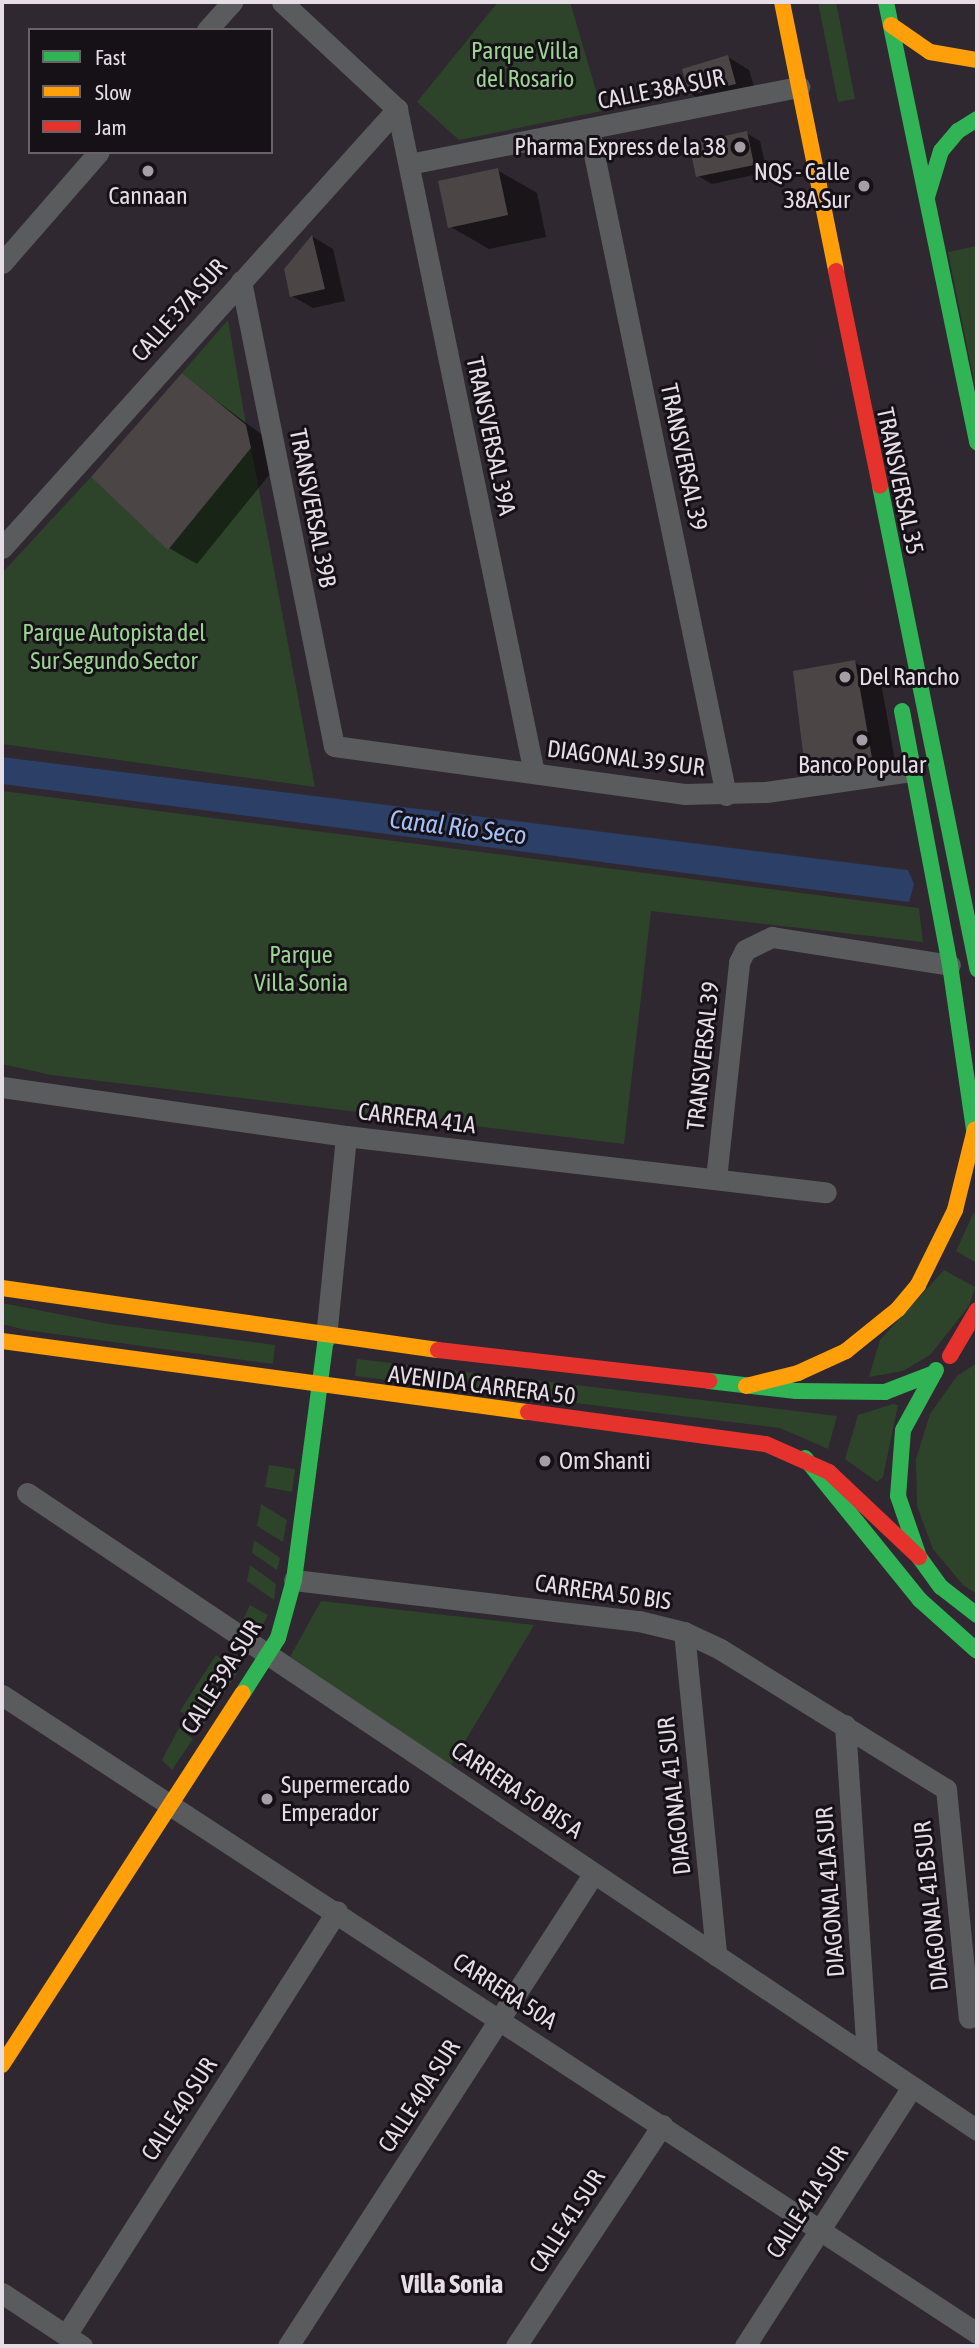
<!DOCTYPE html>
<html>
<head>
<meta charset="utf-8">
<style>
  body { margin:0 }
  #map { position:relative; width:979px; height:2348px; overflow:hidden; background:#2f2830; font-family:"Asap Condensed",sans-serif }
  div>[style] { position:absolute }
  .green>* { inset:0; background:#2d442a }
  .water>* { inset:0; background:#2b3f67 }
  .shadow>* { inset:0; background:#0007 }
  .building>* { inset:0; background:#4b4546 }
  .street>* { height:21px; margin:-10.5px; padding:0 10.5px; transform-origin:10.5px; border-radius:10.5px; background:#5a5b5c }
  .fast>* { height:16px; margin:-8px; padding:0 8px; transform-origin:8px; border-radius:8px; background:#30b455 }
  .slow>* { height:16px; margin:-8px; padding:0 8px; transform-origin:8px; border-radius:8px; background:#ff9f0a }
  .jam>* { height:16px; margin:-8px; padding:0 8px; transform-origin:8px; border-radius:8px; background:#e5322d }
  .dots>* { width:19px; height:19px; translate:-50% -50%; box-sizing:border-box; border:4px solid #161017; border-radius:50% }
  span { translate:-50% -50%; white-space:nowrap; text-align:center; line-height:1.15; -webkit-text-stroke:6px #161017; paint-order:stroke }
  .park-label { font-size:24px; color:#99d491 }
  .street-label { font-size:24px; color:#e6dde7 }
  .poi-label { font-size:24px; color:#e6dde7 }
  .right { translate:-100% -50%; text-align:right }
  .left { translate:0 -50%; text-align:left }
  .water-label { font-size:26px; color:#a3c1fa; font-style:italic }
  .neighbourhood-label { font-size:26px; color:#e6dde7; font-weight:700 }
  .frame { position:absolute; inset:0; border:4px solid #e6dde7; pointer-events:none }
  .legend { position:absolute; left:28px; top:28px; width:245px; height:126px; box-sizing:border-box; background:#161017; border:2px solid #69626a; margin:0; padding:9px 12px; list-style:none; font-size:21px; color:#e6dde7 }
  .legend li { display:flex; align-items:center; gap:14px; height:35px }
  .legend b { width:35px; border:2px solid #69626a }
</style>
</head>
<body>
<div id="map">
  <div class="green">
    <div style="clip-path:polygon(498px 2px,570px 2px,602px 111px,459px 140px,417px 102px)"></div>
    <div style="clip-path:polygon(818px 2px,836px 2px,855px 99px,838px 102px)"></div>
    <div style="clip-path:polygon(977px 246px,977px 396px,948px 252px)"></div>
    <div style="clip-path:polygon(228px 320px,246px 425px,182px 373px)"></div>
    <div style="clip-path:polygon(251px 448px,315px 787px,2px 744px,2px 573px,91px 477px,168px 549px)"></div>
    <div style="clip-path:polygon(2px 791px,919px 908px,923px 942px,651px 911px,624px 1144px,51px 1075px,2px 1064px)"></div>
    <div style="clip-path:polygon(974px 1212px,977px 1222px,977px 1263px,956px 1251px)"></div>
    <div style="clip-path:polygon(944px 1270px,975px 1287px,969px 1306px,930px 1355px,903px 1371px,869px 1377px,880px 1340px)"></div>
    <div style="clip-path:polygon(2px 1303px,109px 1324px,275px 1345px,273px 1364px,26px 1330px,2px 1324px)"></div>
    <div style="clip-path:polygon(357px 1359px,719px 1402px,837px 1416px,828px 1449px,780px 1428px,355px 1376px)"></div>
    <div style="clip-path:polygon(977px 1363px,977px 1594px,963px 1585px,933px 1549px,917px 1506px,916px 1459px,930px 1414px,957px 1376px)"></div>
    <div style="clip-path:polygon(893px 1404px,898px 1405px,883px 1477px,877px 1482px,845px 1459px,858px 1415px)"></div>
    <div style="clip-path:polygon(269px 1465px,295px 1469px,292px 1492px,265px 1487px)"></div>
    <div style="clip-path:polygon(261px 1504px,287px 1520px,283px 1542px,257px 1526px)"></div>
    <div style="clip-path:polygon(254px 1540px,280px 1558px,277px 1570px,252px 1553px)"></div>
    <div style="clip-path:polygon(250px 1565px,276px 1584px,274px 1600px,247px 1581px)"></div>
    <div style="clip-path:polygon(321px 1601px,534px 1625px,451px 1765px,290px 1657px)"></div>
    <div style="clip-path:polygon(250px 1605px,268px 1615px,259px 1632px,243px 1620px)"></div>
    <div style="clip-path:polygon(216px 1655px,239px 1670px,203px 1726px,180px 1711px)"></div>
    <div style="clip-path:polygon(179px 1728px,193px 1739px,172px 1770px,162px 1760px)"></div>
  </div>
  <div class="water">
    <div style="clip-path:polygon(2px 757px,908px 870px,914px 884px,909px 902px,2px 784px)"></div>
  </div>
  <div class="shadow">
    <div style="clip-path:polygon(728px 57px,749px 70px,757px 96px,712px 107px,691px 94px)"></div>
    <div style="clip-path:polygon(746px 133px,760px 141px,767px 172px,712px 184px,698px 176px)"></div>
    <div style="clip-path:polygon(497px 170px,537px 193px,546px 237px,489px 249px,449px 226px)"></div>
    <div style="clip-path:polygon(313px 237px,333px 249px,345px 301px,313px 308px,292px 296px,286px 270px)"></div>
    <div style="clip-path:polygon(182px 375px,273px 443px,278px 464px,197px 564px,169px 548px)"></div>
    <div style="clip-path:polygon(854px 662px,880px 677px,897px 772px,832px 783px,807px 768px)"></div>
  </div>
  <div class="building">
    <div style="clip-path:polygon(728px 55px,736px 84px,689px 95px,682px 69px)"></div>
    <div style="clip-path:polygon(747px 131px,754px 165px,696px 177px,689px 144px)"></div>
    <div style="clip-path:polygon(498px 168px,508px 215px,448px 228px,438px 181px)"></div>
    <div style="clip-path:polygon(312px 235px,325px 289px,290px 297px,284px 269px)"></div>
    <div style="clip-path:polygon(182px 373px,246px 425px,251px 448px,168px 550px,91px 477px)"></div>
    <div style="clip-path:polygon(855px 660px,872px 758px,805px 769px,793px 671px)"></div>
  </div>
  <div class="street">
    <div style="left:282px;top:2px;width:157px;rotate:42.9deg"></div>
    <div style="left:207px;top:30px;width:38px;rotate:-48deg"></div>
    <div style="left:397px;top:109px;width:678px;rotate:78.34deg"></div>
    <div style="left:589px;top:130px;width:679px;rotate:78.36deg"></div>
    <div style="left:409px;top:164px;width:398px;rotate:-11.2deg"></div>
    <div style="left:2px;top:263px;width:147px;rotate:-48.9deg"></div>
    <div style="left:241px;top:281px;width:474px;rotate:78.7deg"></div>
    <div style="left:334px;top:746px;width:353px;rotate:7.8deg"></div>
    <div style="left:684px;top:794px;width:82px;rotate:-1.4deg"></div>
    <div style="left:766px;top:792px;width:148px;rotate:-8.2deg"></div>
    <div style="left:2px;top:548px;width:591px;rotate:-48.02deg"></div>
    <div style="left:2px;top:1087px;width:347px;rotate:8.1deg"></div>
    <div style="left:346px;top:1136px;width:483px;rotate:6.7deg"></div>
    <div style="left:716px;top:1179px;width:218px;rotate:-83.9deg"></div>
    <div style="left:739px;top:962px;width:13px;rotate:-63deg"></div>
    <div style="left:745px;top:950px;width:30px;rotate:-26deg"></div>
    <div style="left:772px;top:937px;width:180px;rotate:8.9deg"></div>
    <div style="left:326px;top:1337px;width:202px;rotate:-84.3deg"></div>
    <div style="left:27px;top:1493px;width:1144px;rotate:33.84deg"></div>
    <div style="left:294px;top:1580px;width:347px;rotate:6.8deg"></div>
    <div style="left:639px;top:1621px;width:46px;rotate:13.7deg"></div>
    <div style="left:684px;top:1632px;width:40px;rotate:25deg"></div>
    <div style="left:720px;top:1649px;width:266px;rotate:31.8deg"></div>
    <div style="left:946px;top:1789px;width:230px;rotate:84.3deg"></div>
    <div style="left:684px;top:1632px;width:325px;rotate:84.3deg"></div>
    <div style="left:2px;top:1695px;width:1165px;rotate:33.2deg"></div>
    <div style="left:845px;top:1725px;width:332px;rotate:86.2deg"></div>
    <div style="left:2px;top:2293px;width:96px;rotate:33.5deg"></div>
    <div style="left:66px;top:2335px;width:503px;rotate:-57.42deg"></div>
    <div style="left:288px;top:2346px;width:563px;rotate:-57.1deg"></div>
    <div style="left:516px;top:2346px;width:265px;rotate:-56.5deg"></div>
    <div style="left:745px;top:2346px;width:308px;rotate:-57.2deg"></div>
  </div>
  <div class="fast">
    <div style="left:886px;top:2px;width:450px;rotate:78.3deg"></div>
    <div style="left:927px;top:197px;width:48px;rotate:-73.1deg"></div>
    <div style="left:941px;top:151px;width:26px;rotate:-50deg"></div>
    <div style="left:958px;top:131px;width:22px;rotate:-32deg"></div>
    <div style="left:880px;top:486px;width:493px;rotate:78.6deg"></div>
    <div style="left:902px;top:711px;width:258px;rotate:79.3deg"></div>
    <div style="left:950px;top:965px;width:187px;rotate:81.7deg"></div>
    <div style="left:936px;top:1370px;width:68px;rotate:118.8deg"></div>
    <div style="left:903px;top:1430px;width:66px;rotate:94.3deg"></div>
    <div style="left:898px;top:1496px;width:65px;rotate:71deg"></div>
    <div style="left:919px;top:1557px;width:37px;rotate:54deg"></div>
    <div style="left:941px;top:1587px;width:46px;rotate:37.9deg"></div>
    <div style="left:709px;top:1381px;width:88px;rotate:6.6deg"></div>
    <div style="left:796px;top:1391px;width:89px;rotate:0.6deg"></div>
    <div style="left:885px;top:1392px;width:53px;rotate:-21.2deg"></div>
    <div style="left:805px;top:1458px;width:183px;rotate:51deg"></div>
    <div style="left:920px;top:1600px;width:76px;rotate:41.8deg"></div>
    <div style="left:243px;top:1693px;width:65px;rotate:-57.5deg"></div>
    <div style="left:278px;top:1638px;width:60px;rotate:-74.6deg"></div>
    <div style="left:294px;top:1580px;width:245px;rotate:-82.5deg"></div>
  </div>
  <div class="slow">
    <div style="left:782px;top:2px;width:274px;rotate:78.6deg"></div>
    <div style="left:891px;top:25px;width:47px;rotate:34.7deg"></div>
    <div style="left:930px;top:52px;width:48px;rotate:9.7deg"></div>
    <div style="left:2px;top:1288px;width:440px;rotate:8.1deg"></div>
    <div style="left:2px;top:1341px;width:531px;rotate:7.69deg"></div>
    <div style="left:746px;top:1386px;width:54px;rotate:-14deg"></div>
    <div style="left:798px;top:1373px;width:53px;rotate:-24.6deg"></div>
    <div style="left:846px;top:1351px;width:67px;rotate:-38.9deg"></div>
    <div style="left:898px;top:1309px;width:31px;rotate:-50deg"></div>
    <div style="left:918px;top:1285px;width:84px;rotate:-63.7deg"></div>
    <div style="left:955px;top:1210px;width:83px;rotate:-76.1deg"></div>
    <div style="left:2px;top:2065px;width:443px;rotate:-57.1deg"></div>
  </div>
  <div class="jam">
    <div style="left:836px;top:271px;width:219px;rotate:78.4deg"></div>
    <div style="left:438px;top:1350px;width:273px;rotate:6.5deg"></div>
    <div style="left:950px;top:1356px;width:53px;rotate:-59.6deg"></div>
    <div style="left:528px;top:1412px;width:240px;rotate:7.7deg"></div>
    <div style="left:766px;top:1444px;width:69px;rotate:24deg"></div>
    <div style="left:829px;top:1472px;width:124px;rotate:43.4deg"></div>
  </div>
  <div class="dots">
    <div style="left:740px;top:147px;background:#a69ea7"></div>
    <div style="left:148px;top:171px;background:#a69ea7"></div>
    <div style="left:864px;top:186px;background:#a69ea7"></div>
    <div style="left:845px;top:677px;background:#a69ea7"></div>
    <div style="left:862px;top:740px;background:#a69ea7"></div>
    <div style="left:545px;top:1461px;background:#a69ea7"></div>
    <div style="left:267px;top:1799px;background:#a69ea7"></div>
  </div>
  <div class="park-label">
    <span style="left:525px;top:65px">Parque Villa<br>del Rosario</span>
    <span style="left:114px;top:647px">Parque Autopista del<br>Sur Segundo Sector</span>
    <span style="left:301px;top:969px">Parque<br>Villa Sonia</span>
  </div>
  <div class="street-label">
    <span style="left:661px;top:89px;rotate:-11deg">CALLE 38A SUR</span>
    <span style="left:179px;top:310px;rotate:-48deg">CALLE 37A SUR</span>
    <span style="left:491px;top:436px;rotate:78deg">TRANSVERSAL 39A</span>
    <span style="left:684px;top:457px;rotate:78deg">TRANSVERSAL 39</span>
    <span style="left:900px;top:481px;rotate:78deg">TRANSVERSAL 35</span>
    <span style="left:313px;top:508px;rotate:79deg">TRANSVERSAL 39B</span>
    <span style="left:626px;top:758px;rotate:7deg">DIAGONAL 39 SUR</span>
    <span style="left:703px;top:1056px;rotate:-84deg">TRANSVERSAL 39</span>
    <span style="left:417px;top:1118px;rotate:7deg">CARRERA 41A</span>
    <span style="left:482px;top:1385px;rotate:7deg">AVENIDA CARRERA 50</span>
    <span style="left:603px;top:1592px;rotate:8deg">CARRERA 50 BIS</span>
    <span style="left:221px;top:1677px;rotate:-58deg">CALLE 39A SUR</span>
    <span style="left:517px;top:1790px;rotate:34deg">CARRERA 50 BIS A</span>
    <span style="left:674px;top:1796px;rotate:-96deg">DIAGONAL 41 SUR</span>
    <span style="left:830px;top:1892px;rotate:-94deg">DIAGONAL 41A SUR</span>
    <span style="left:931px;top:1906px;rotate:-96deg">DIAGONAL 41B SUR</span>
    <span style="left:505px;top:1991px;rotate:33deg">CARRERA 50A</span>
    <span style="left:419px;top:2096px;rotate:-57deg">CALLE 40A SUR</span>
    <span style="left:179px;top:2109px;rotate:-57deg">CALLE 40 SUR</span>
    <span style="left:807px;top:2202px;rotate:-57deg">CALLE 41A SUR</span>
    <span style="left:567px;top:2221px;rotate:-57deg">CALLE 41 SUR</span>
  </div>
  <div class="poi-label">
    <span class="right" style="left:726px;top:147px">Pharma Express de la 38</span>
    <span class="right" style="left:850px;top:186px">NQS - Calle<br>38A Sur</span>
    <span style="left:148px;top:196px">Cannaan</span>
    <span class="left" style="left:859px;top:677px">Del Rancho</span>
    <span style="left:862px;top:765px">Banco Popular</span>
    <span class="left" style="left:559px;top:1461px">Om Shanti</span>
    <span class="left" style="left:281px;top:1799px">Supermercado<br>Emperador</span>
  </div>
  <div class="water-label">
    <span style="left:458px;top:828px;rotate:7deg">Canal Río Seco</span>
  </div>
  <div class="neighbourhood-label">
    <span style="left:452px;top:2285px">Villa Sonia</span>
  </div>
  <div class="frame"></div>
  <ul class="legend">
  <li><b style="height:9px;background:#30b455"></b>Fast</li>
  <li><b style="height:9px;background:#ff9f0a"></b>Slow</li>
  <li><b style="height:9px;background:#e5322d"></b>Jam</li>
  </ul>
</div>
</body>
</html>
